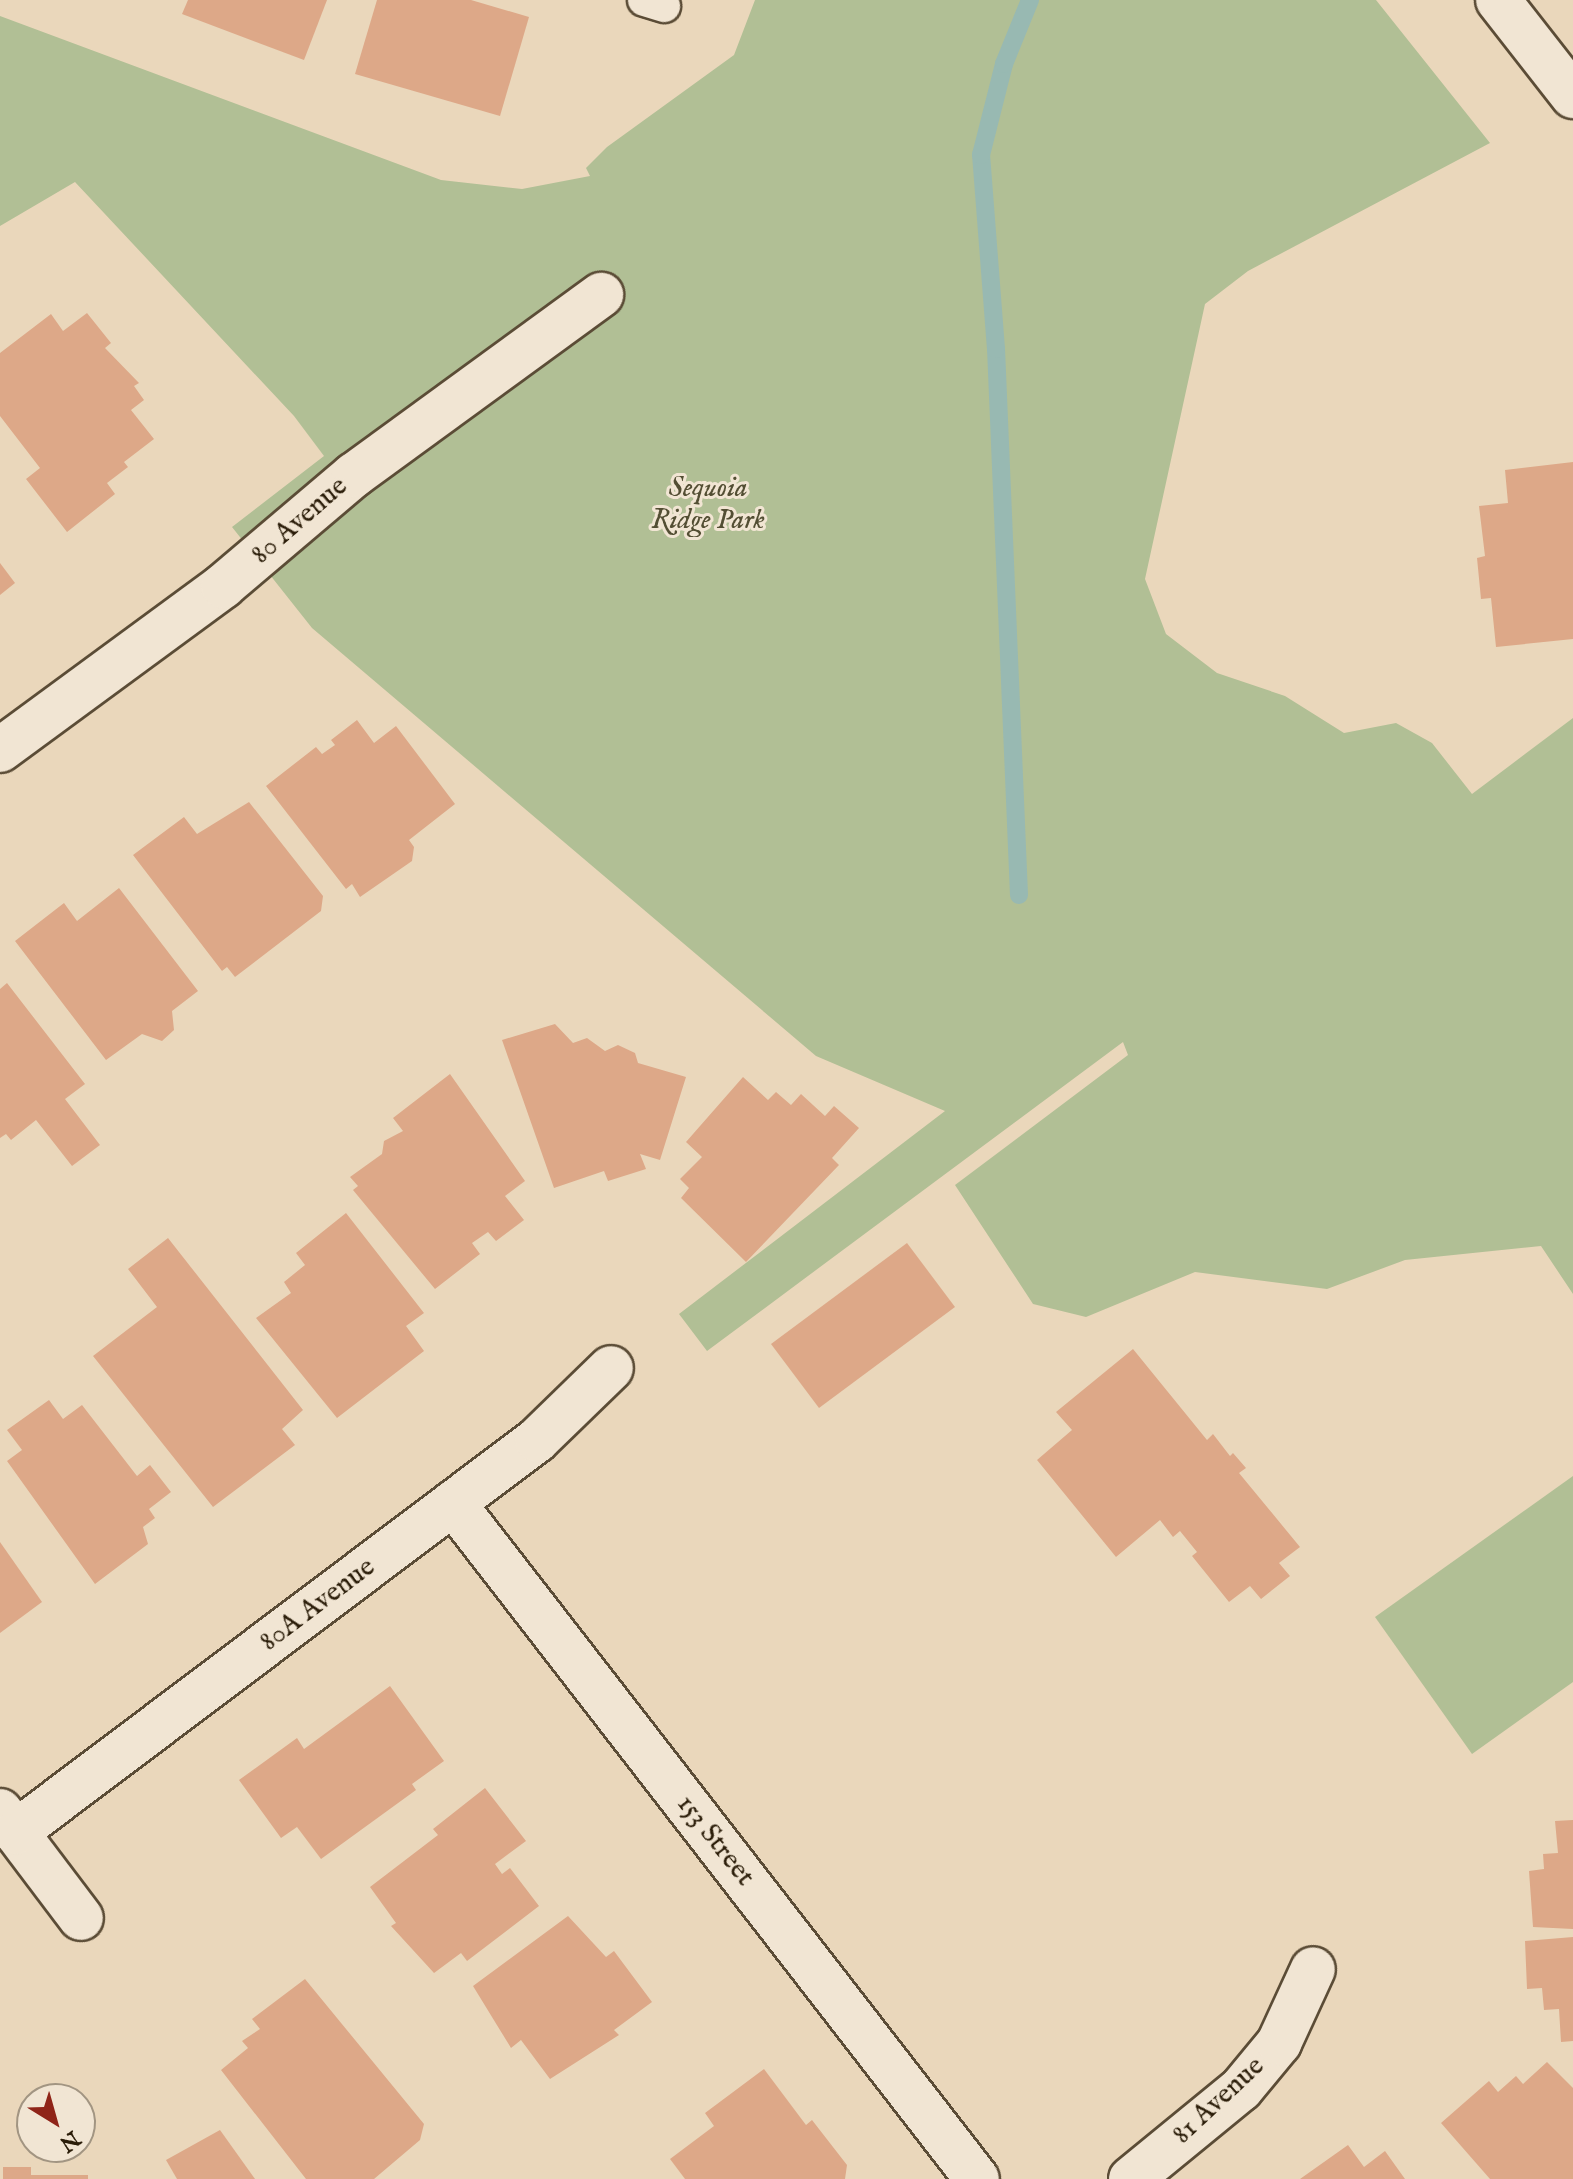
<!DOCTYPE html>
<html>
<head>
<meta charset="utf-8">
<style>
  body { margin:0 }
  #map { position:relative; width:1573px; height:2179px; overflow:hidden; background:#ead7bb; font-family:"IM FELL English",serif }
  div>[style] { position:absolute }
  .green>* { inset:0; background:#b1bf95 }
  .stream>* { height:18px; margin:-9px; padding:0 9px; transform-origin:9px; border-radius:9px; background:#98b9b2 }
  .building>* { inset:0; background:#dda888 }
  .roads { filter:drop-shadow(2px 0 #5b4c36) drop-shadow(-2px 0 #5b4c36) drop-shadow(0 2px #5b4c36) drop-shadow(0 -2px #5b4c36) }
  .lane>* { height:32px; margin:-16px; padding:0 16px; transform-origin:16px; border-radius:16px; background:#f1e5d3 }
  .street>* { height:44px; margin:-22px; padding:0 22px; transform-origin:22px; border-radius:22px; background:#f1e5d3 }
  .secondary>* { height:44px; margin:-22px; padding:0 22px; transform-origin:22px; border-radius:22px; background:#f1e5d3 }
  span { translate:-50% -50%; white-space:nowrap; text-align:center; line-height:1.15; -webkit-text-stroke:6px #f1e5d3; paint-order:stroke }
  .park-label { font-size:28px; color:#534e33; font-style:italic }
  .street-label { font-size:28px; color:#2b1d09 }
  .north { position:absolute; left:16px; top:2083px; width:80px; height:80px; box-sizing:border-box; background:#f1e5d3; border:2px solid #a29582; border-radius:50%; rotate:143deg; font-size:22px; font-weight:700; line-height:32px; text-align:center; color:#2b1d09 }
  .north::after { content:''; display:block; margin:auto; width:28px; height:36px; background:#8f2418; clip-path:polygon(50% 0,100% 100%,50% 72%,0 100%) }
</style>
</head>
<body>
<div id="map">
  <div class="green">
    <div style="clip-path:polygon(755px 0,1376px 0,1490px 143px,1248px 271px,1205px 304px,1145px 579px,1166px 634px,1217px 673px,1285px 696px,1344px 733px,1396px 723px,1432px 743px,1472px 794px,1573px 718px,1573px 1294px,1541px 1246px,1405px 1260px,1327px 1289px,1195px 1272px,1086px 1317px,1033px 1304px,955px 1185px,1128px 1055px,1123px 1042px,707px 1351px,679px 1314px,945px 1111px,816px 1056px,312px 628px,232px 527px,324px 456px,294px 416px,75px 182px,0 226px,0 16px,441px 180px,522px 189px,590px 176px,586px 168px,607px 147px,734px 55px)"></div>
    <div style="clip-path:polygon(1573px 1476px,1573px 1682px,1472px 1754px,1375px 1617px)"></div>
  </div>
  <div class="stream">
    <div style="left:1019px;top:895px;width:546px;rotate:-92.41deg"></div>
    <div style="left:996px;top:349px;width:195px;rotate:-94.4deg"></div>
    <div style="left:981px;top:155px;width:94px;rotate:-75.8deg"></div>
    <div style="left:1004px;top:64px;width:69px;rotate:-67.9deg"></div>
  </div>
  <div class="building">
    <div style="clip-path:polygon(188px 0,327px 0,304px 60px,182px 14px)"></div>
    <div style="clip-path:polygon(377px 0,471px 0,529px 17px,500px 116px,355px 74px)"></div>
    <div style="clip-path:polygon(87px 313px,111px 343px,105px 348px,139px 383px,134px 386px,144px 400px,131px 410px,154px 439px,124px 462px,128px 467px,107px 483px,115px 494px,67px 532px,26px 479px,40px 468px,0 416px,0 353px,51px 314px,63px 331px)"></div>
    <div style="clip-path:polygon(1573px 462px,1573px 639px,1496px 647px,1491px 598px,1481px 599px,1477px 558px,1485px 556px,1479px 506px,1508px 503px,1505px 470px)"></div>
    <div style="clip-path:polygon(0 563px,15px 583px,0 595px)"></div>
    <div style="clip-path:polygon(357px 720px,374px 743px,396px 726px,455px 804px,409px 840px,414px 847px,412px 861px,360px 897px,352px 884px,346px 889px,266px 786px,316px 747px,322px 754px,335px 745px,331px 740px)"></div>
    <div style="clip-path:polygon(249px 802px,323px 896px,321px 911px,235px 977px,227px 967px,222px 971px,133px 855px,184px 817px,197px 834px)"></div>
    <div style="clip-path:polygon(119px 888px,198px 991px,172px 1011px,174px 1030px,162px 1041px,142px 1034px,106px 1060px,15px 941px,64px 903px,77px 921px)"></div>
    <div style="clip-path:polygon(7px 983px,85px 1084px,65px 1099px,100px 1145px,72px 1166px,36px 1120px,11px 1140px,6px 1134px,0 1138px,0 989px)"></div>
    <div style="clip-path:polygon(555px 1024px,573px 1043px,587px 1038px,605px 1051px,618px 1045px,635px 1053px,638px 1063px,686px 1077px,660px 1160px,640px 1154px,646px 1169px,608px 1181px,604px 1171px,554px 1188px,502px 1040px)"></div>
    <div style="clip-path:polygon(450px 1074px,525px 1181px,505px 1196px,524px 1220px,496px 1241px,488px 1232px,472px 1243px,480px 1254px,435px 1289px,353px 1190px,358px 1186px,350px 1177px,382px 1154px,384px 1141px,403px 1131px,393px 1118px)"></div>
    <div style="clip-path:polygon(743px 1077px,768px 1100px,776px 1092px,791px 1105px,801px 1094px,825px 1116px,834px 1106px,859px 1128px,832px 1158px,839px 1165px,746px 1262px,681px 1198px,689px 1188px,680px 1179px,702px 1157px,686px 1142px)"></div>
    <div style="clip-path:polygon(346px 1213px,424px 1313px,406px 1326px,424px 1351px,337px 1418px,256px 1318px,291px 1293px,284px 1282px,305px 1265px,296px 1253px)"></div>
    <div style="clip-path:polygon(168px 1238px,303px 1410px,282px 1429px,295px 1445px,213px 1507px,93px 1356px,157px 1307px,128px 1269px)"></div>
    <div style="clip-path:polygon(907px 1243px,955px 1307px,819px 1408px,771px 1344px)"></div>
    <div style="clip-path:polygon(1133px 1349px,1207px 1440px,1213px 1434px,1230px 1456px,1233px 1453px,1246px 1468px,1239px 1473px,1300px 1547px,1279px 1563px,1290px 1576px,1261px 1599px,1250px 1586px,1229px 1602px,1192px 1556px,1197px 1552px,1180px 1531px,1173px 1537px,1160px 1520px,1116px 1557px,1037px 1460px,1072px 1430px,1056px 1412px)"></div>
    <div style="clip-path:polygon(49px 1400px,63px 1419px,82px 1405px,137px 1476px,150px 1465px,171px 1492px,149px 1509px,155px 1518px,143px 1527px,148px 1544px,95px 1584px,7px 1461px,22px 1450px,7px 1430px)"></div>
    <div style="clip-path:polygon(0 1542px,42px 1602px,0 1633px)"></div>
    <div style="clip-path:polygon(390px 1686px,444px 1761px,412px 1784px,416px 1790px,321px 1859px,297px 1827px,281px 1838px,239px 1780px,297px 1738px,304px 1749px)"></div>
    <div style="clip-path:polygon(485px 1788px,526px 1841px,495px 1864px,502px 1874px,510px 1868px,539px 1906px,467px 1961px,461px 1953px,434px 1973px,391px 1926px,396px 1923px,370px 1887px,438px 1835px,433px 1829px)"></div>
    <div style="clip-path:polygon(1573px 1820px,1573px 1929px,1533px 1927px,1529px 1871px,1544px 1869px,1543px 1854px,1558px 1853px,1555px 1821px)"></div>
    <div style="clip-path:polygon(568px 1916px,606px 1957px,614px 1951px,652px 2002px,614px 2030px,619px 2035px,550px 2079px,521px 2040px,511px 2048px,473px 1986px)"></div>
    <div style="clip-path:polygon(1573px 1937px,1573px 2041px,1561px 2042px,1559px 2009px,1544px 2010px,1542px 1988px,1527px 1989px,1525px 1941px)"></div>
    <div style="clip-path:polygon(305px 1979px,424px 2124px,420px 2140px,374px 2179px,306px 2179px,221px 2070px,248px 2048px,242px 2041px,260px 2029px,252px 2019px)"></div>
    <div style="clip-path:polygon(1547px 2062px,1573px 2088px,1573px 2179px,1490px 2179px,1441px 2123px,1489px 2081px,1498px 2092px,1516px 2076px,1523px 2084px)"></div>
    <div style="clip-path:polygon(764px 2069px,806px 2125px,812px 2120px,847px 2165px,845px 2179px,685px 2179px,670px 2159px,714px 2126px,705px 2113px)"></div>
    <div style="clip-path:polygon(220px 2130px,255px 2179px,177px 2179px,166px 2160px)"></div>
    <div style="clip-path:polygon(1348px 2145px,1364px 2167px,1385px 2151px,1405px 2179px,1300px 2179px)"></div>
    <div style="clip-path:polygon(3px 2167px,31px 2167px,31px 2175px,88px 2175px,88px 2179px,3px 2179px)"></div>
  </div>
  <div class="roads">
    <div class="lane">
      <div style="left:644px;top:0;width:21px;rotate:17deg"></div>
    </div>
    <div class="street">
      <div style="left:0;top:750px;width:277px;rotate:-36.3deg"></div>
      <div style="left:223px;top:586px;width:172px;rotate:-40.3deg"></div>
      <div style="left:354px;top:475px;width:306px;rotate:-36.1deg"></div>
      <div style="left:453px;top:1503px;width:855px;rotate:52.22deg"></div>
      <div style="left:0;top:1811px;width:134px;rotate:52.9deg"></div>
      <div style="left:16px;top:1832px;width:652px;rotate:-36.96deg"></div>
      <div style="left:537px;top:1440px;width:103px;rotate:-44.2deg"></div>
      <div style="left:1131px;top:2179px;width:142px;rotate:-39.3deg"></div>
      <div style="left:1241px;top:2089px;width:60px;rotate:-50.4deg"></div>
      <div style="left:1279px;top:2043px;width:81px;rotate:-65.3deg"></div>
    </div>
    <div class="secondary">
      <div style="left:1498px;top:0;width:122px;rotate:52deg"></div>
    </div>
  </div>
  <div class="park-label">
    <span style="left:708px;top:505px">Sequoia<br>Ridge Park</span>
  </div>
  <div class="street-label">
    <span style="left:300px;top:521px;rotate:-41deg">80 Avenue</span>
    <span style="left:318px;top:1605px;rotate:-37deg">80A Avenue</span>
    <span style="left:715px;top:1841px;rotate:52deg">153 Street</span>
    <span style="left:1219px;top:2101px;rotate:-43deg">81 Avenue</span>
  </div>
  <div class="north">N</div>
</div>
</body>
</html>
